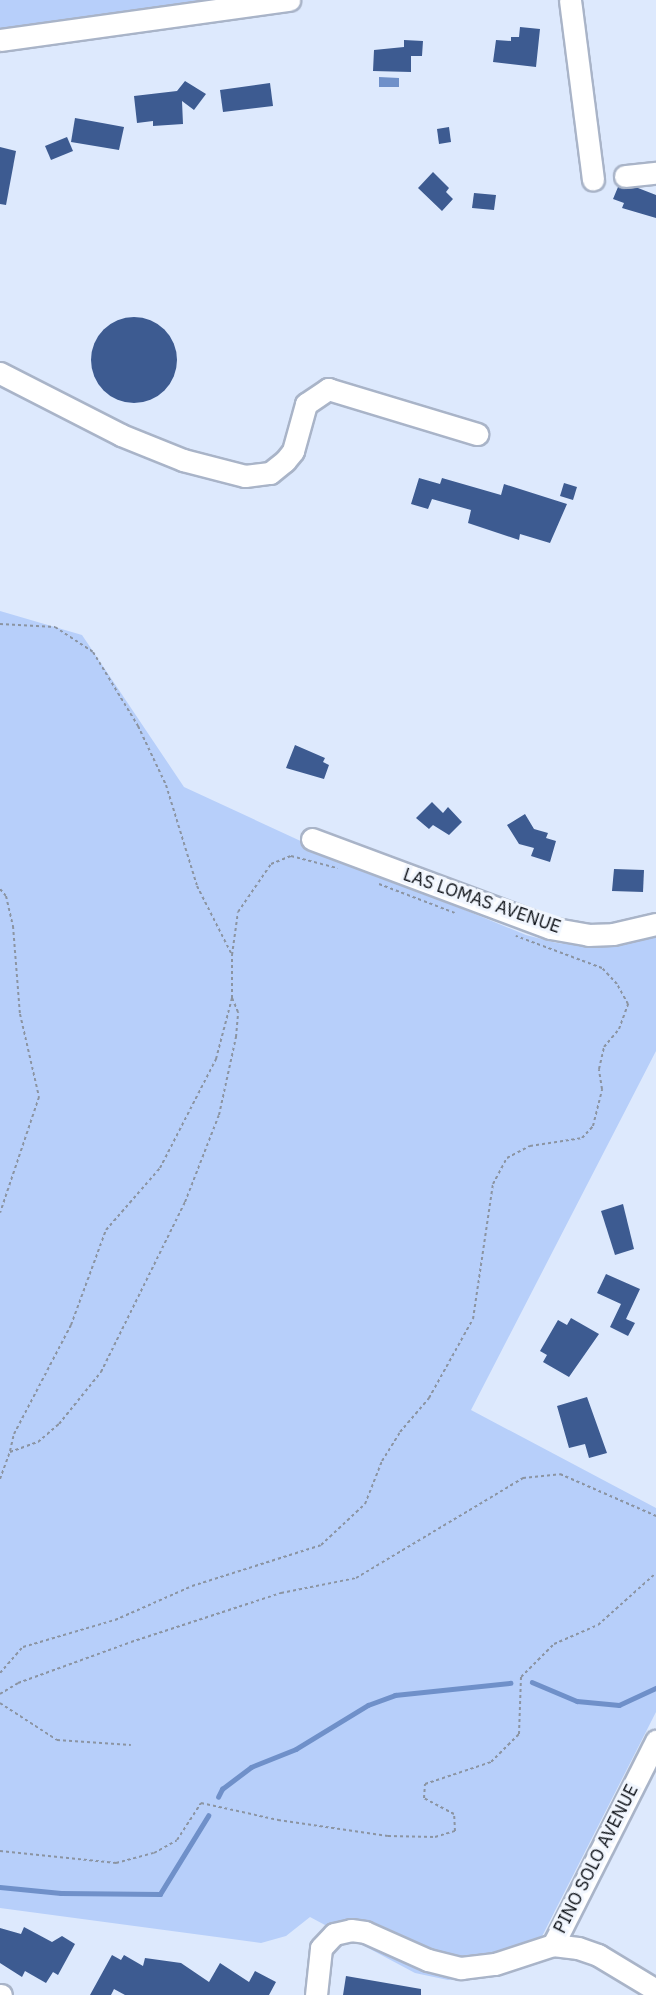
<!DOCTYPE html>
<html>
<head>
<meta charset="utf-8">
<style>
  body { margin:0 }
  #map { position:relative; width:656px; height:1995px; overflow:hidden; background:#dde9fd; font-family:"IBM Plex Sans",sans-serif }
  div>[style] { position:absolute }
  .green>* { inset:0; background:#b7cffa }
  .water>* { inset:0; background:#6f90c9 }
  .stream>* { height:4.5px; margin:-2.25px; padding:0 2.25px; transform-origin:2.25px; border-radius:2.25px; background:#6f90c9 }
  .building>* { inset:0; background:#3d5b91 }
  .round { border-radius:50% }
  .path>* { height:2px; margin-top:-1px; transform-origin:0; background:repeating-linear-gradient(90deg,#8b94a2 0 3px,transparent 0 6px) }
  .roads { filter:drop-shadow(2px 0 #a9b4c8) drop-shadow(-2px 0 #a9b4c8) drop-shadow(0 2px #a9b4c8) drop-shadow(0 -2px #a9b4c8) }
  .minor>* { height:21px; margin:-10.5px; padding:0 10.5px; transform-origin:10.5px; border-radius:10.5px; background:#fff }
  span { translate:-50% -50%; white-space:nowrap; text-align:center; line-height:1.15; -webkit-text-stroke:6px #f1f6fe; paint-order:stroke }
  .street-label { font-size:18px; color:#0b0f15 }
</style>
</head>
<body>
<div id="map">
  <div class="green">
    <div style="clip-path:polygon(0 0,211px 0,0 31px)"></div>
    <div style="clip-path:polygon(0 611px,82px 635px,184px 787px,331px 855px,526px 935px,557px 943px,590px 946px,656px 936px,656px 1051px,471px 1410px,656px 1508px,656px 1712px,530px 1960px,482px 1976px,448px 1980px,415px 1973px,310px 1917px,286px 1936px,261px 1943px,0 1908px)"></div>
  </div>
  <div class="water">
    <div style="clip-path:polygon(379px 77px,399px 78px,399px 87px,379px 87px)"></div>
  </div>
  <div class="stream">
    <div style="left:532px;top:1682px;width:49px;rotate:22.9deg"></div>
    <div style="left:577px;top:1701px;width:42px;rotate:5.4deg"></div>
    <div style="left:619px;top:1705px;width:41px;rotate:-24.7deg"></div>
    <div style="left:218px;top:1797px;width:9px;rotate:-63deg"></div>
    <div style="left:222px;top:1789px;width:36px;rotate:-37deg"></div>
    <div style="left:251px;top:1767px;width:48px;rotate:-21.8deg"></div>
    <div style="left:296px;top:1749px;width:84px;rotate:-31.4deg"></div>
    <div style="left:368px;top:1705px;width:29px;rotate:-20deg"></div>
    <div style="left:395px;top:1695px;width:116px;rotate:-6deg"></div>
    <div style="left:0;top:1887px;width:61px;rotate:5.6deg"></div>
    <div style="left:61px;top:1893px;width:99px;rotate:0.6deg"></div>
    <div style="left:160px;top:1894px;width:92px;rotate:-58.4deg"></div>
  </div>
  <div class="building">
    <div style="clip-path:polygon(520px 27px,540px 29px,536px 67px,493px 62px,496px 40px,511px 41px,511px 37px,519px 37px)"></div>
    <div style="clip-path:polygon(404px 40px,423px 41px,422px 56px,411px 56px,411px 72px,373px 71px,374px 50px,404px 47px)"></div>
    <div style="clip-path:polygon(185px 81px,206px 94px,194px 110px,182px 101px,183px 124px,153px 126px,153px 121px,137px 123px,134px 96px,177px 91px)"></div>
    <div style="clip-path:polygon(270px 83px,273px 106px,223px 112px,220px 90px)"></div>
    <div style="clip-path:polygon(75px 118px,124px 127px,119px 150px,71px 142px)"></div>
    <div style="clip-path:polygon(449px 127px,451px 142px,439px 144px,437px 129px)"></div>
    <div style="clip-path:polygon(67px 137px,73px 151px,51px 160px,45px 146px)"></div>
    <div style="clip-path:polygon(0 147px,16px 151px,6px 205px,0 204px)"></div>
    <div style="clip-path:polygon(433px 172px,449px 188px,446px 192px,453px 199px,442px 211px,418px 188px)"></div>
    <div style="clip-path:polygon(618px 187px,638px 188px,656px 195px,656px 218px,622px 208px,624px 203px,613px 199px)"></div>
    <div style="clip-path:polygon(474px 193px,496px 195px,494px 210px,472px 208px)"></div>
    <div class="round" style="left:91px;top:317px;width:86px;height:86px"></div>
    <div style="clip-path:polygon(419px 478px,440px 484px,442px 478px,501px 495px,504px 484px,567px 504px,550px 543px,520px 534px,519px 540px,468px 523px,471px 510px,432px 499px,428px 509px,411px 504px)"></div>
    <div style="clip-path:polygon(564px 483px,577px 487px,573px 500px,560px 496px)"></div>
    <div style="clip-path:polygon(295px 745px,325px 758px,323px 762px,329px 765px,324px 779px,286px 768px)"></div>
    <div style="clip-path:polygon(432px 802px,443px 813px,448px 807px,462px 822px,449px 835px,433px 825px,429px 829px,416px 818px)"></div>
    <div style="clip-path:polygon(525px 814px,534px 829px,548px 833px,546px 838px,556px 841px,550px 862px,531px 856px,534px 848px,519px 844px,507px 825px)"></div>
    <div style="clip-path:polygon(614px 869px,644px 870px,643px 892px,612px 891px)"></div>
    <div style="clip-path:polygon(623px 1204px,634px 1249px,615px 1255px,601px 1211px)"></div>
    <div style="clip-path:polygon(606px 1274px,640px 1289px,626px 1319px,635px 1323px,628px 1336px,610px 1327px,621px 1304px,597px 1293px)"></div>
    <div style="clip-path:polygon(571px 1318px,599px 1334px,569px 1377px,543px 1362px,547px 1355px,540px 1351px,558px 1320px,567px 1325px)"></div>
    <div style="clip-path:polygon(587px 1397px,607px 1453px,589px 1458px,585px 1444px,569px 1448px,557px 1406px)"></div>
    <div style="clip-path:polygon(24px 1927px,52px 1942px,62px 1936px,75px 1944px,58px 1975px,53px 1972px,46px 1983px,25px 1971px,22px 1977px,0 1963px,0 1928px,21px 1934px)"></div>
    <div style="clip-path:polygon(112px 1955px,121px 1960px,124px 1955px,143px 1966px,145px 1958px,181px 1963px,209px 1982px,220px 1963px,249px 1982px,255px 1971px,276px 1982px,269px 1995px,125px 1995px,114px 1989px,111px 1995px,90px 1995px)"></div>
    <div style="clip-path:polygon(346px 1976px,421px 1989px,421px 1995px,343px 1995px)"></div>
  </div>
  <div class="path">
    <div style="left:0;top:624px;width:55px;rotate:3.1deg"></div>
    <div style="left:55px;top:627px;width:45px;rotate:33.3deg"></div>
    <div style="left:93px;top:652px;width:87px;rotate:58.7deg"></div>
    <div style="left:138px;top:726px;width:65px;rotate:64.6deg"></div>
    <div style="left:166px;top:785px;width:106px;rotate:72.9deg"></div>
    <div style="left:197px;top:886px;width:77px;rotate:63.1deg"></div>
    <div style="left:232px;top:955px;width:43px;rotate:-82.1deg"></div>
    <div style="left:238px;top:912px;width:58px;rotate:-55.5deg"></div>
    <div style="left:271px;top:864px;width:22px;rotate:-22deg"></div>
    <div style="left:291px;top:856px;width:48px;rotate:14.6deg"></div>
    <div style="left:379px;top:884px;width:81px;rotate:20.9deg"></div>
    <div style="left:0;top:889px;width:9px;rotate:49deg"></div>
    <div style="left:6px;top:896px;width:31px;rotate:77deg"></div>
    <div style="left:13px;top:926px;width:88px;rotate:85.5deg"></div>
    <div style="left:20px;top:1014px;width:85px;rotate:77.1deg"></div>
    <div style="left:39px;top:1097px;width:122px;rotate:108.6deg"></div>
    <div style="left:10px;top:1451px;width:17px;rotate:-77deg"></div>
    <div style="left:14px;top:1434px;width:123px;rotate:-62.4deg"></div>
    <div style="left:71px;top:1325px;width:101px;rotate:-69.8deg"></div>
    <div style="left:106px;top:1230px;width:82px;rotate:-48.9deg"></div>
    <div style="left:160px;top:1168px;width:123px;rotate:-62.8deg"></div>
    <div style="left:216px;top:1059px;width:63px;rotate:-75.3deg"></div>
    <div style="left:0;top:1479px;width:29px;rotate:-70deg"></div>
    <div style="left:10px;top:1452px;width:30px;rotate:-20deg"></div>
    <div style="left:38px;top:1442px;width:28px;rotate:-41deg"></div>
    <div style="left:59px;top:1424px;width:67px;rotate:-51.1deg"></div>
    <div style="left:101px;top:1372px;width:190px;rotate:-63.7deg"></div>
    <div style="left:185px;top:1202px;width:93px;rotate:-68.7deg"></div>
    <div style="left:219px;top:1115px;width:80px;rotate:-77.7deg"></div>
    <div style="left:236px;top:1037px;width:25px;rotate:-85deg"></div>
    <div style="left:238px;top:1012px;width:15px;rotate:-113deg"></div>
    <div style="left:232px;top:998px;width:43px;rotate:-90deg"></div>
    <div style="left:0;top:1673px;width:35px;rotate:-49deg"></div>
    <div style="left:23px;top:1647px;width:96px;rotate:-16.4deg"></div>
    <div style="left:115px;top:1620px;width:84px;rotate:-23.8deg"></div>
    <div style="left:192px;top:1586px;width:135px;rotate:-17.6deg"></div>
    <div style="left:321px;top:1545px;width:60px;rotate:-43deg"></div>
    <div style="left:365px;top:1504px;width:46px;rotate:-68.4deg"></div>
    <div style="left:382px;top:1461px;width:34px;rotate:-58deg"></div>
    <div style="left:400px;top:1432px;width:45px;rotate:-49.5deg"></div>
    <div style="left:429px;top:1398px;width:90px;rotate:-60.9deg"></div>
    <div style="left:473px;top:1319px;width:136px;rotate:-81.6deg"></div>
    <div style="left:493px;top:1184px;width:30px;rotate:-62deg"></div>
    <div style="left:507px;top:1158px;width:26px;rotate:-28deg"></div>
    <div style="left:530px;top:1146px;width:53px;rotate:-8.7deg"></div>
    <div style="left:582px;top:1138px;width:16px;rotate:-47deg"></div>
    <div style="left:593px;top:1126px;width:38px;rotate:-76deg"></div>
    <div style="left:602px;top:1089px;width:20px;rotate:-99deg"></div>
    <div style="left:599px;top:1069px;width:23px;rotate:-77deg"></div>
    <div style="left:604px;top:1047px;width:23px;rotate:-50deg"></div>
    <div style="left:619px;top:1029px;width:27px;rotate:-70deg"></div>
    <div style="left:628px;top:1004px;width:23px;rotate:-119deg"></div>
    <div style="left:617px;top:984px;width:22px;rotate:-133deg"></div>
    <div style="left:602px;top:968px;width:92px;rotate:-159.6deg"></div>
    <div style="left:0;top:1694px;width:21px;rotate:-31deg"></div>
    <div style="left:18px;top:1683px;width:120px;rotate:-19.9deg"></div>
    <div style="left:131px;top:1642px;width:158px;rotate:-18.1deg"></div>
    <div style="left:281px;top:1593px;width:76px;rotate:-11.3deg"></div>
    <div style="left:356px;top:1578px;width:195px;rotate:-30.9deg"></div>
    <div style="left:523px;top:1478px;width:37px;rotate:-6deg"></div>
    <div style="left:560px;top:1474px;width:105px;rotate:23.6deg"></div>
    <div style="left:0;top:1703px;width:68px;rotate:33deg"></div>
    <div style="left:57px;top:1740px;width:74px;rotate:3.9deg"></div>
    <div style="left:0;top:1851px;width:117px;rotate:5.9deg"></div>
    <div style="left:116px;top:1863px;width:39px;rotate:-15deg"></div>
    <div style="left:154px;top:1853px;width:26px;rotate:-29deg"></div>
    <div style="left:177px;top:1840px;width:44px;rotate:-57deg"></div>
    <div style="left:201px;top:1803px;width:79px;rotate:12.4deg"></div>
    <div style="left:278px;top:1820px;width:111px;rotate:8.3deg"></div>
    <div style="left:388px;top:1836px;width:47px;rotate:1.2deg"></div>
    <div style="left:435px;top:1837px;width:21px;rotate:-17deg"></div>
    <div style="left:455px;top:1831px;width:17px;rotate:-93deg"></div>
    <div style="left:454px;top:1814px;width:34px;rotate:-152deg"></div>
    <div style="left:424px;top:1798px;width:14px;rotate:-86deg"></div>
    <div style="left:425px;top:1784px;width:70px;rotate:-18.4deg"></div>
    <div style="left:491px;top:1762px;width:40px;rotate:-45deg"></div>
    <div style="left:519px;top:1734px;width:57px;rotate:-88deg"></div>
    <div style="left:521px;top:1677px;width:47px;rotate:-45deg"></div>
    <div style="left:554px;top:1644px;width:48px;rotate:-23.4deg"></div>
    <div style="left:598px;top:1625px;width:78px;rotate:-41.9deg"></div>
  </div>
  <div class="roads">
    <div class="minor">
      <div style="left:570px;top:0;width:181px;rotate:82.7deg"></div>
      <div style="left:0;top:40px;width:292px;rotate:-7.9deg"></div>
      <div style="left:625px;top:176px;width:31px;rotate:-6deg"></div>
      <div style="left:0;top:373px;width:136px;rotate:27.1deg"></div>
      <div style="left:121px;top:435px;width:67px;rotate:22deg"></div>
      <div style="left:183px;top:460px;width:64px;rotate:14.5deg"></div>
      <div style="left:245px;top:476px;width:25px;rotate:-7deg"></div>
      <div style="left:270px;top:473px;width:19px;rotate:-39deg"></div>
      <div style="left:285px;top:461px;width:13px;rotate:-51deg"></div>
      <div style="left:293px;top:451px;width:49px;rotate:-74.5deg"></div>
      <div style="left:306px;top:404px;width:27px;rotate:-34deg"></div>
      <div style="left:328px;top:389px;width:156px;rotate:16.8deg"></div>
      <div style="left:312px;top:839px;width:254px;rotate:20.5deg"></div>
      <div style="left:550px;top:928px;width:39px;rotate:10deg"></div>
      <div style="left:588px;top:935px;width:25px;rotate:-2deg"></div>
      <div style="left:613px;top:934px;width:44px;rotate:-13.1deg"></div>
      <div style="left:553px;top:1945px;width:229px;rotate:-63.2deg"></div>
      <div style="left:0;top:1995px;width:1px"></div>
      <div style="left:316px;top:1995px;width:47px;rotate:-83.9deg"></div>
      <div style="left:321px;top:1948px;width:19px;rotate:-47deg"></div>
      <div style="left:334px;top:1934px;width:17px;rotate:-13deg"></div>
      <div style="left:351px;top:1930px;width:14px;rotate:8deg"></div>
      <div style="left:365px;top:1932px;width:69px;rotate:24deg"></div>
      <div style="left:428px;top:1960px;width:34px;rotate:14deg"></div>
      <div style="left:461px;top:1968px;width:34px;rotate:-7deg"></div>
      <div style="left:495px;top:1964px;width:61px;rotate:-18.1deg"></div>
      <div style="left:553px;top:1945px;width:25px;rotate:7deg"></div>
      <div style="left:578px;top:1948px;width:21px;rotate:19deg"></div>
      <div style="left:598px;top:1955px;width:68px;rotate:31.1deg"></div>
    </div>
  </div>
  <div class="street-label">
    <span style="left:482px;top:901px;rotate:19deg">LAS LOMAS AVENUE</span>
    <span style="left:596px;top:1859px;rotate:-63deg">PINO SOLO AVENUE</span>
  </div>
</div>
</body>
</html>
